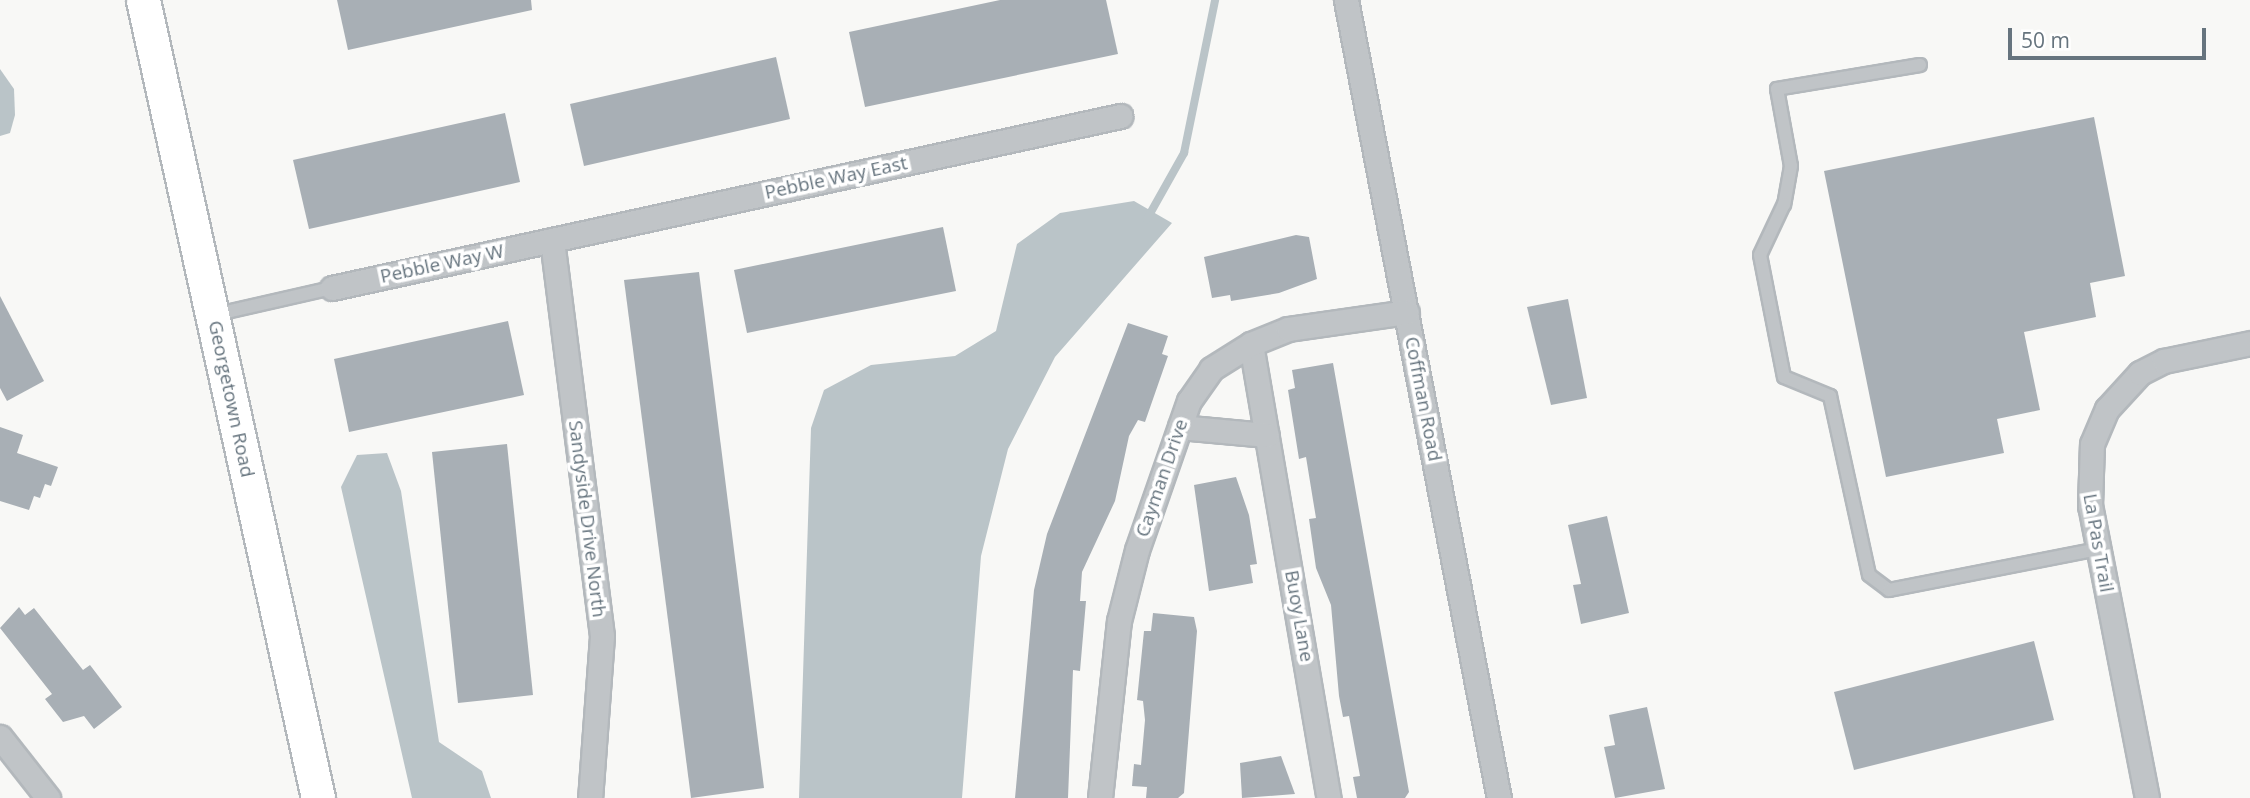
<!DOCTYPE html>
<html>
<head>
<meta charset="utf-8">
<style>
  body { margin:0 }
  #map { position:relative; width:2250px; height:798px; overflow:hidden; background:#f8f8f6; font-family:"Open Sans",sans-serif }
  div>[style] { position:absolute }
  .water>* { inset:0; background:#bac4c8 }
  .stream>* { height:8px; margin:-4px; padding:0 4px; transform-origin:4px; border-radius:4px; background:#bac4c8 }
  .building>* { inset:0; background:#a8afb5 }
  .roads { filter:drop-shadow(2px 0 #b3b8bc) drop-shadow(-2px 0 #b3b8bc) drop-shadow(0 2px #b3b8bc) drop-shadow(0 -2px #b3b8bc) }
  .service>* { height:12px; margin:-6px; padding:0 6px; transform-origin:6px; border-radius:6px; background:#c0c4c7 }
  .minor>* { height:23px; margin:-11.5px; padding:0 11.5px; transform-origin:11.5px; border-radius:11.5px; background:#c0c4c7 }
  .secondary>* { height:33px; margin:-16.5px; padding:0 16.5px; transform-origin:16.5px; border-radius:16.5px; background:#fff }
  span { translate:-50% -50%; white-space:nowrap; text-align:center; line-height:1.15; -webkit-text-stroke:7px #fff; paint-order:stroke }
  .street-label { font-size:19px; color:#66747e }
  .scale { position:absolute; left:2008px; top:28px; width:198px; height:32px; box-sizing:border-box; border:4px solid #66747e; border-top:0; padding-left:9px; font-size:21px; line-height:24px; white-space:nowrap; color:#66747e; -webkit-text-stroke:5px #fff; paint-order:stroke }
</style>
</head>
<body>
<div id="map">
  <div class="water">
    <div style="clip-path:polygon(0 69px,14px 89px,15px 115px,10px 133px,0 136px)"></div>
    <div style="clip-path:polygon(1134px 201px,1172px 223px,1055px 357px,1008px 449px,981px 556px,962px 798px,799px 798px,811px 428px,824px 390px,871px 365px,955px 356px,996px 331px,1017px 244px,1060px 213px)"></div>
    <div style="clip-path:polygon(387px 453px,401px 491px,439px 742px,482px 771px,491px 798px,412px 798px,341px 487px,357px 455px)"></div>
  </div>
  <div class="stream">
    <div style="left:1147px;top:219px;width:76px;rotate:-60.7deg"></div>
    <div style="left:1184px;top:153px;width:156px;rotate:-78.5deg"></div>
  </div>
  <div class="building">
    <div style="clip-path:polygon(337px 0,531px 0,532px 10px,348px 50px)"></div>
    <div style="clip-path:polygon(1000px 0,1106px 0,1118px 54px,865px 107px,849px 32px)"></div>
    <div style="clip-path:polygon(776px 57px,790px 119px,584px 166px,570px 104px)"></div>
    <div style="clip-path:polygon(505px 113px,520px 182px,309px 229px,293px 160px)"></div>
    <div style="clip-path:polygon(2094px 117px,2125px 276px,2090px 283px,2096px 317px,2024px 332px,2040px 410px,1997px 419px,2004px 453px,1886px 477px,1824px 171px)"></div>
    <div style="clip-path:polygon(943px 227px,956px 291px,747px 333px,734px 270px)"></div>
    <div style="clip-path:polygon(1296px 235px,1309px 237px,1317px 279px,1279px 293px,1231px 301px,1230px 295px,1212px 298px,1204px 257px)"></div>
    <div style="clip-path:polygon(699px 272px,764px 788px,691px 798px,624px 280px)"></div>
    <div style="clip-path:polygon(0 296px,44px 381px,7px 401px,0 388px)"></div>
    <div style="clip-path:polygon(1568px 299px,1587px 398px,1551px 405px,1527px 307px)"></div>
    <div style="clip-path:polygon(508px 321px,524px 395px,349px 432px,334px 359px)"></div>
    <div style="clip-path:polygon(1128px 323px,1168px 336px,1162px 354px,1168px 356px,1145px 422px,1138px 420px,1129px 436px,1115px 501px,1082px 572px,1080px 601px,1086px 601px,1080px 671px,1073px 670px,1068px 798px,1015px 798px,1034px 590px,1047px 534px)"></div>
    <div style="clip-path:polygon(1333px 363px,1409px 792px,1405px 798px,1357px 798px,1353px 777px,1360px 776px,1349px 716px,1343px 717px,1339px 696px,1331px 605px,1316px 568px,1309px 519px,1316px 518px,1313px 500px,1306px 457px,1299px 459px,1288px 390px,1295px 388px,1292px 370px)"></div>
    <div style="clip-path:polygon(0 427px,23px 435px,17px 453px,58px 467px,51px 486px,45px 484px,40px 498px,34px 496px,29px 510px,0 501px)"></div>
    <div style="clip-path:polygon(507px 444px,533px 695px,458px 703px,432px 452px)"></div>
    <div style="clip-path:polygon(1236px 477px,1249px 515px,1257px 564px,1250px 565px,1253px 583px,1209px 591px,1194px 485px)"></div>
    <div style="clip-path:polygon(1607px 516px,1629px 613px,1581px 624px,1573px 585px,1581px 584px,1568px 525px)"></div>
    <div style="clip-path:polygon(19px 607px,25px 615px,34px 608px,83px 670px,90px 665px,122px 707px,94px 729px,84px 716px,63px 722px,45px 699px,52px 694px,0 628px)"></div>
    <div style="clip-path:polygon(1153px 613px,1194px 617px,1197px 631px,1184px 793px,1178px 798px,1146px 798px,1147px 787px,1132px 786px,1134px 764px,1141px 765px,1145px 720px,1143px 701px,1137px 700px,1144px 631px,1151px 631px)"></div>
    <div style="clip-path:polygon(2034px 641px,2054px 720px,1854px 770px,1834px 692px)"></div>
    <div style="clip-path:polygon(1647px 707px,1665px 789px,1615px 798px,1604px 747px,1615px 745px,1609px 715px)"></div>
    <div style="clip-path:polygon(1281px 756px,1295px 794px,1242px 798px,1240px 763px)"></div>
  </div>
  <div class="roads">
    <div class="service">
      <div style="left:1920px;top:65px;width:145px;rotate:170.5deg"></div>
      <div style="left:1777px;top:89px;width:78px;rotate:79.7deg"></div>
      <div style="left:1791px;top:166px;width:39px;rotate:100deg"></div>
      <div style="left:1784px;top:204px;width:56px;rotate:115.2deg"></div>
      <div style="left:1760px;top:255px;width:124px;rotate:78.9deg"></div>
      <div style="left:1784px;top:377px;width:50px;rotate:22.4deg"></div>
      <div style="left:1830px;top:396px;width:183px;rotate:77.7deg"></div>
      <div style="left:1869px;top:575px;width:25px;rotate:37deg"></div>
      <div style="left:1889px;top:590px;width:213px;rotate:-11.1deg"></div>
      <div style="left:213px;top:315px;width:122px;rotate:-12.8deg"></div>
    </div>
    <div class="minor">
      <div style="left:1346px;top:0;width:813px;rotate:79.15deg"></div>
      <div style="left:552px;top:240px;width:399px;rotate:82.8deg"></div>
      <div style="left:602px;top:636px;width:162px;rotate:94.2deg"></div>
      <div style="left:332px;top:288px;width:807px;rotate:-12.31deg"></div>
      <div style="left:1251px;top:344px;width:461px;rotate:80.3deg"></div>
      <div style="left:1180px;top:427px;width:87px;rotate:5.3deg"></div>
      <div style="left:0;top:737px;width:78px;rotate:51.8deg"></div>
      <div style="left:1100px;top:798px;width:178px;rotate:-83.9deg"></div>
      <div style="left:1119px;top:621px;width:73px;rotate:-75.8deg"></div>
      <div style="left:1137px;top:550px;width:158px;rotate:-70.8deg"></div>
      <div style="left:1189px;top:401px;width:39px;rotate:-55deg"></div>
      <div style="left:1211px;top:369px;width:47px;rotate:-32deg"></div>
      <div style="left:1251px;top:344px;width:40px;rotate:-22deg"></div>
      <div style="left:1288px;top:329px;width:120px;rotate:-8.1deg"></div>
      <div style="left:2147px;top:798px;width:298px;rotate:-101deg"></div>
      <div style="left:2090px;top:506px;width:62px;rotate:-88.2deg"></div>
      <div style="left:2092px;top:444px;width:38px;rotate:-67deg"></div>
      <div style="left:2107px;top:409px;width:49px;rotate:-47.5deg"></div>
      <div style="left:2140px;top:373px;width:27px;rotate:-27deg"></div>
      <div style="left:2164px;top:361px;width:88px;rotate:-11.8deg"></div>
    </div>
    <div class="secondary">
      <div style="left:143px;top:0;width:817px;rotate:77.63deg"></div>
    </div>
  </div>
  <div class="street-label">
    <span style="left:836px;top:178px;rotate:-12deg">Pebble Way East</span>
    <span style="left:442px;top:264px;rotate:-12deg">Pebble Way W</span>
    <span style="left:231px;top:399px;rotate:78deg">Georgetown Road</span>
    <span style="left:1423px;top:399px;rotate:79deg">Coffman Road</span>
    <span style="left:1162px;top:478px;rotate:-71deg">Cayman Drive</span>
    <span style="left:587px;top:519px;rotate:83deg">Sandyside Drive North</span>
    <span style="left:2098px;top:543px;rotate:80deg">La Pas Trail</span>
    <span style="left:1299px;top:616px;rotate:80deg">Buoy Lane</span>
  </div>
  <div class="scale">50 m</div>
</div>
</body>
</html>
